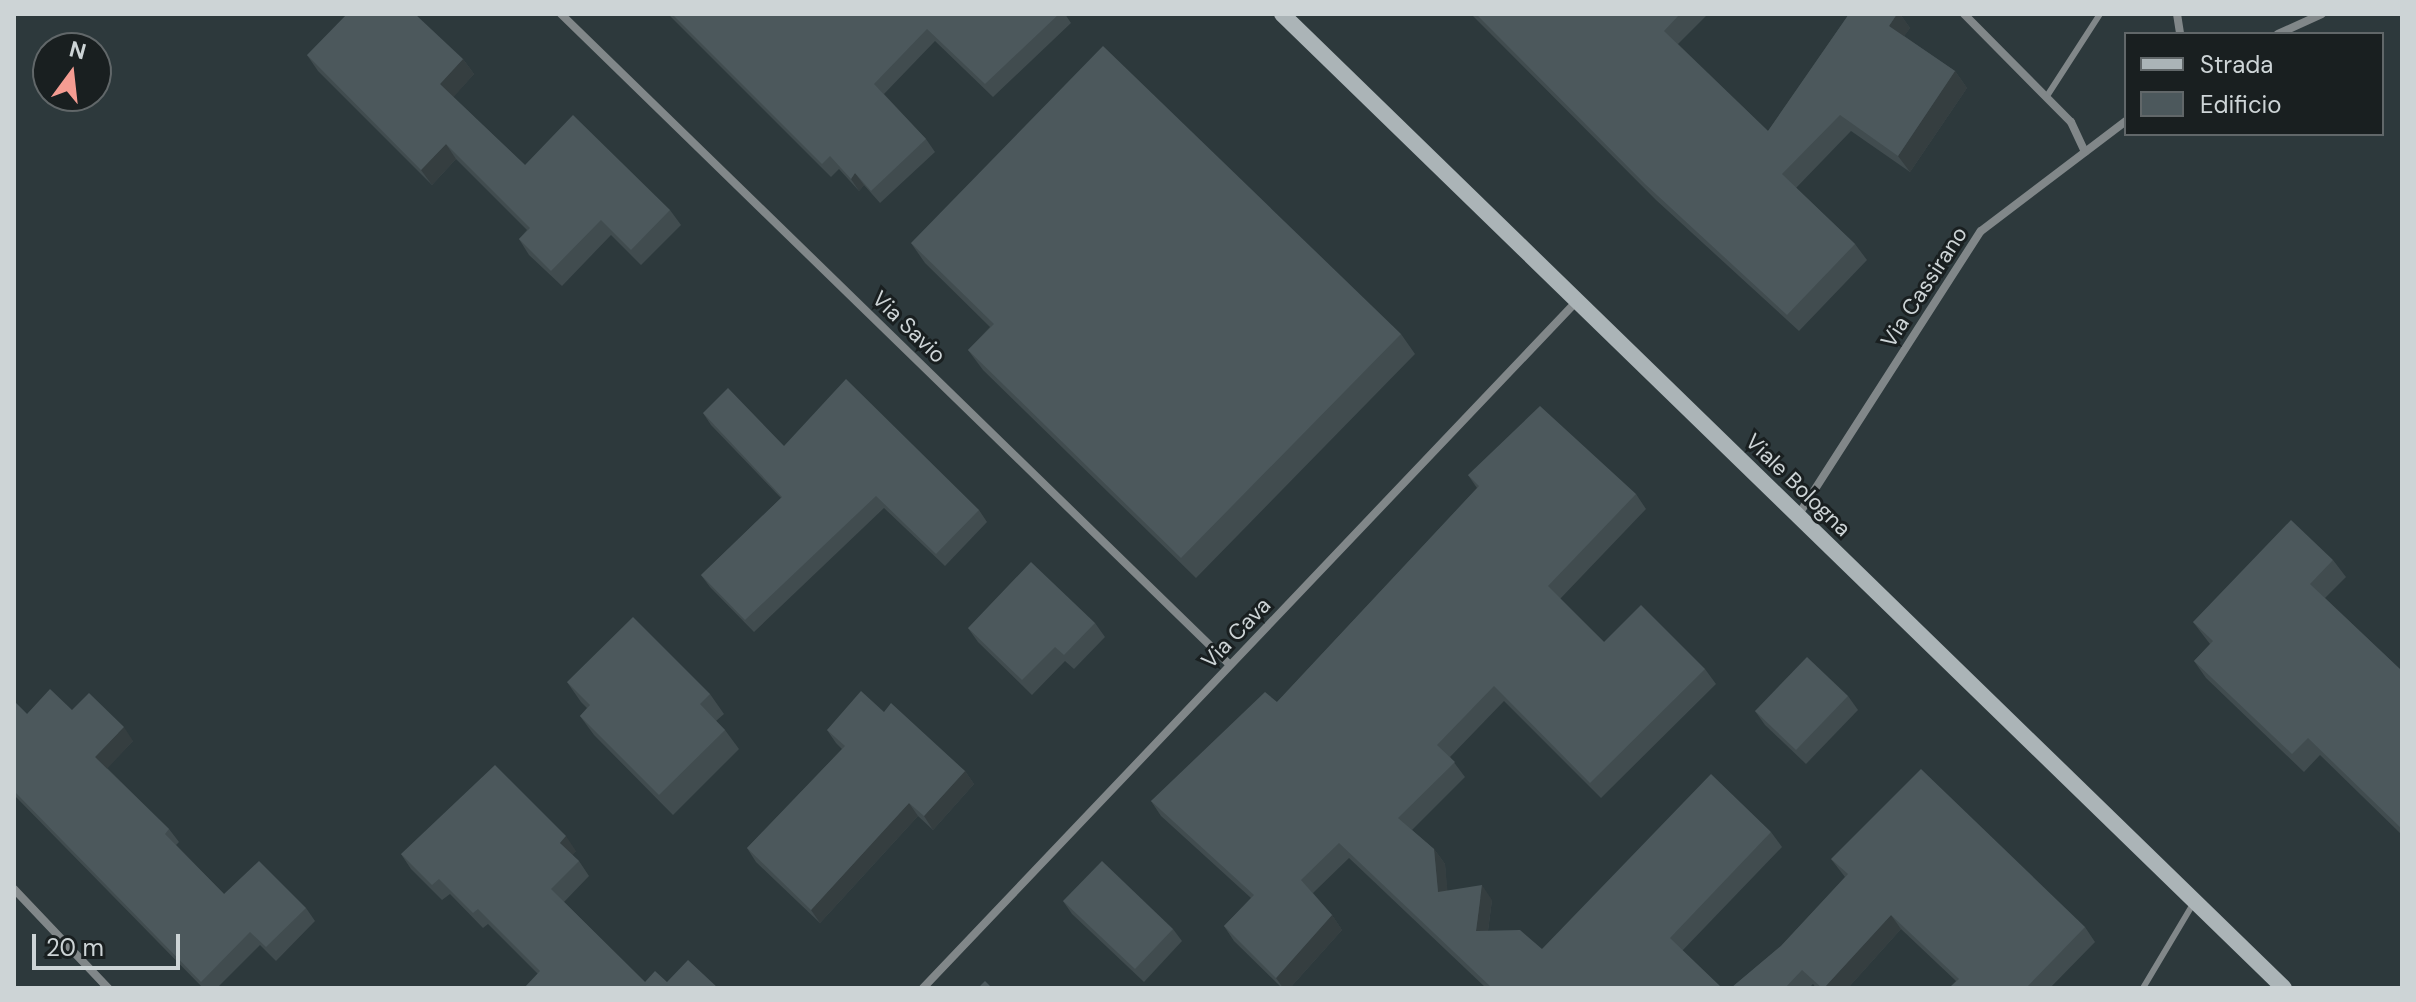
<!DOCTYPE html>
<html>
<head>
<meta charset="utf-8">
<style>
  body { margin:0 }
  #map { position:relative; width:2416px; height:1002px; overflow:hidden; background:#2d393c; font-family:"DM Sans",sans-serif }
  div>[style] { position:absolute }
  .service>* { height:6px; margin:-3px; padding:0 3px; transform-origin:3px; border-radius:3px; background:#818789 }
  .minor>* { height:8px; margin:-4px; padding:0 4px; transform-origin:4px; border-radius:4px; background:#818789 }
  .secondary>* { height:16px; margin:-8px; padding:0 8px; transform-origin:8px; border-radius:8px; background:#abb4b7 }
  .wall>* { inset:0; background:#414c4f }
  .shaded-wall>* { inset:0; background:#353e40 }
  .building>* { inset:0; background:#4c585c }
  span { translate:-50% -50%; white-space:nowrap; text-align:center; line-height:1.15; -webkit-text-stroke:6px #191f20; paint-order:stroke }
  .street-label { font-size:22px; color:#cdd4d6 }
  .frame { position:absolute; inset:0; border:16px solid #cdd4d6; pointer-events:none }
  .legend { position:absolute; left:2124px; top:32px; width:260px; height:104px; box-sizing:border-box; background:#191f20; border:2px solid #616769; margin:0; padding:10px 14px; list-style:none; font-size:24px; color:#cdd4d6 }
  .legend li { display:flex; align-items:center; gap:16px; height:40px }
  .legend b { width:40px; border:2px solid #616769 }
  .north { position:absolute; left:32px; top:32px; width:80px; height:80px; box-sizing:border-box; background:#191f20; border:2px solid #616769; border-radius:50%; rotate:15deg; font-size:22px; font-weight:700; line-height:32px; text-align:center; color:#cdd4d6 }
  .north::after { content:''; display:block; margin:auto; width:28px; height:36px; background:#f59c92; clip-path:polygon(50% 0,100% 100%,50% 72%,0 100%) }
  .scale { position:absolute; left:32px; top:934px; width:148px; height:36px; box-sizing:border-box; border:4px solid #cdd4d6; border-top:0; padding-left:10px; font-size:24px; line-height:28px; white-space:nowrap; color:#cdd4d6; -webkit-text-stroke:6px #191f20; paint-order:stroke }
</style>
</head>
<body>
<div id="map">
  <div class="service">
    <div style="left:2047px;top:96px;width:98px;rotate:-57.1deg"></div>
    <div style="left:2143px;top:988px;width:98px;rotate:-59.2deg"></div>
  </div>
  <div class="minor">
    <div style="left:561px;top:14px;width:933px;rotate:44.22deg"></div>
    <div style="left:1964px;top:14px;width:152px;rotate:45.3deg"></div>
    <div style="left:2071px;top:122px;width:33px;rotate:65deg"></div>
    <div style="left:2177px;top:14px;width:20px;rotate:81deg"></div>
    <div style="left:2278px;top:34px;width:48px;rotate:-24.4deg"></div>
    <div style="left:1799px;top:514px;width:336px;rotate:-57.3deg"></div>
    <div style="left:1981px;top:231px;width:182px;rotate:-37.2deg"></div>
    <div style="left:14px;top:889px;width:137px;rotate:46.5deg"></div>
    <div style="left:923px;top:988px;width:946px;rotate:-46.41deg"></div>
  </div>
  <div class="secondary">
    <div style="left:1282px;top:14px;width:1397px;rotate:44.19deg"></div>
  </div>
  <div class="wall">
    <div style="clip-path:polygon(668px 14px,1065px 14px,1071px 23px,993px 97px,935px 41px,884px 94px,926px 139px,935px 152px,880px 203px,864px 185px,859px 191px,839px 169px,831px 177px)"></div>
    <div style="clip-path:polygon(1471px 14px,1708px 14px,1678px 44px,1768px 131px,1849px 14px,1900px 14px,1910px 28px,1904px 36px,1955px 71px,1967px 88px,1910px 172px,1851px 131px,1796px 188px,1855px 244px,1867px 260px,1799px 331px,1656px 200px)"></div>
    <div style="clip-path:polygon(307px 55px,463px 59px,474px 74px,453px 97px,525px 165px,670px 210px,681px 225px,641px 265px,611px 235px,562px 286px,529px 255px,519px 239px,527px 230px,456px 159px,432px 185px,318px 71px)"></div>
    <div style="clip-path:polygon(911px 243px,1401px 334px,1415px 354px,1196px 578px,983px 370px,968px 350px,990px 327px,925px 263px)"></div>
    <div style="clip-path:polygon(703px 413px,784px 446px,979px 510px,987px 522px,945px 566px,884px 508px,754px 632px,710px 587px,701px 575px,781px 498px,711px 425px)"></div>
    <div style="clip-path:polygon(1468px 475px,1636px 494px,1646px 509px,1560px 599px,1604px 642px,1705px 669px,1716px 684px,1601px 798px,1504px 701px,1450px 757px,1465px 777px,1412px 830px,1434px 849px,1445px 864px,1447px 891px,1492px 900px,1488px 931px,1542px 949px,1771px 832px,1782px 847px,1682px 951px,1722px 988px,1486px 988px,1349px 858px,1313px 893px,1332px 915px,1342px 930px,1290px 988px,1282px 988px,1234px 941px,1224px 926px,1251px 898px,1161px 816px,1151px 801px,1277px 702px,1477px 488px)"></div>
    <div style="clip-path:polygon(2333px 560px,2346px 577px,2325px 598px,2402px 671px,2402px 835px,2320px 755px,2304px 772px,2206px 678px,2194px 661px,2210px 644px,2193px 622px)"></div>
    <div style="clip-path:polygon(1095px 623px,1105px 637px,1074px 669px,1065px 661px,1032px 695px,978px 642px,968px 628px)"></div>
    <div style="clip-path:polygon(567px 682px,710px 694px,724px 714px,716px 721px,725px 730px,739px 749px,673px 815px,594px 735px,580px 716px,587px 708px,581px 702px)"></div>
    <div style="clip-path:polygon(1848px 696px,1858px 710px,1806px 764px,1765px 725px,1755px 711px)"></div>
    <div style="clip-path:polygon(14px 701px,27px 714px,72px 710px,133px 741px,107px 768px,169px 829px,179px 842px,176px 845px,224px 894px,306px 908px,315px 921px,276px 961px,260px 945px,217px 988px,203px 988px,14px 795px)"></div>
    <div style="clip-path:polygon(884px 712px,965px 771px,974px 784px,933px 830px,918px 816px,820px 923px,756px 862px,747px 848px,842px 749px,836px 743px,827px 730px)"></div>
    <div style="clip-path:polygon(576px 851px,572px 855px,579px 861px,589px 876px,564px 902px,645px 982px,667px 982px,718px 988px,538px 974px,488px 924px,483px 928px,450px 894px,442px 900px,411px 869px,401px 854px)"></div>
    <div style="clip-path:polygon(1831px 859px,2085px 927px,2095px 942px,2050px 988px,1949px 988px,1956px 981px,1901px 929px,1848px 988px,1816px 988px,1813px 984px,1809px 988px,1731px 988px,1781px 946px,1845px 877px)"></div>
    <div style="clip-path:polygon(1063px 901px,1173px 929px,1182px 941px,1144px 982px,1072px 914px)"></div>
  </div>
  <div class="shaded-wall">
    <div style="clip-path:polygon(1897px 14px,1900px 14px,1910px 28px,1900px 42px,1889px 26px)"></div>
    <div style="clip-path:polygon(463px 59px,474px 74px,451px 100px,440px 84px)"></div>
    <div style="clip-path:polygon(1955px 71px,1967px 88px,1910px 172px,1898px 156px)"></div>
    <div style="clip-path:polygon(446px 144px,456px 159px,432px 185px,421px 170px)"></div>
    <div style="clip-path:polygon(855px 173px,864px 185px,859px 191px,851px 179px)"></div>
    <div style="clip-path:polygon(124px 727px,133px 741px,105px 771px,95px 757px)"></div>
    <div style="clip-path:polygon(965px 771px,974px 784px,933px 830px,924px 816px)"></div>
    <div style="clip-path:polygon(909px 803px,918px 816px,820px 923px,811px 910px)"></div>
    <div style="clip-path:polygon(566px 836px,576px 851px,570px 858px,560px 843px)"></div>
    <div style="clip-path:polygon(1434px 849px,1445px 864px,1449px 907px,1438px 892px)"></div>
    <div style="clip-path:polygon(1482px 885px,1492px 900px,1486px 946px,1476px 931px)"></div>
    <div style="clip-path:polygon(1332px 915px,1342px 930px,1290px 988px,1283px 988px,1276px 978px)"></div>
    <div style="clip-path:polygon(1891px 915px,1901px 929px,1848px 988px,1824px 988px)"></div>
  </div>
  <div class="building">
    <div style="clip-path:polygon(347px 14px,415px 14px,463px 59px,440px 84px,525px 165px,573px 115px,670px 210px,631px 250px,601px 220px,551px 271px,519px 239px,530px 228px,446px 144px,421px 170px,307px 55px)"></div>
    <div style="clip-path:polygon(672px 14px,1059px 14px,985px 84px,927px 29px,874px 84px,926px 139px,871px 191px,855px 173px,851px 179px,830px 156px,822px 164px)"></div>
    <div style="clip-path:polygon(1476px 14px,1680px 14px,1664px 31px,1768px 131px,1849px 14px,1897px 14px,1889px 26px,1955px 71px,1898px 156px,1840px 115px,1782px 174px,1855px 244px,1787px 315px,1645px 184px)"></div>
    <div style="clip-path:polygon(1103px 46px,1401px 334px,1181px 558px,968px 350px,994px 324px,911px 243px)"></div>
    <div style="clip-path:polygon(846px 379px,979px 510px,936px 554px,876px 496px,745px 620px,701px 575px,782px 497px,703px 413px,728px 388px,784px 446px)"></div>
    <div style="clip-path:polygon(1540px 406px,1636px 494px,1548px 586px,1604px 642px,1641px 605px,1705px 669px,1590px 783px,1494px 686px,1437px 745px,1455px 762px,1398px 818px,1434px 849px,1438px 892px,1482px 885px,1476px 931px,1520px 930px,1542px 949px,1711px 774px,1771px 832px,1670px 938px,1722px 988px,1492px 988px,1339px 843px,1301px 880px,1332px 915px,1276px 978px,1224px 926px,1254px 895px,1151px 801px,1265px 692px,1277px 702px,1479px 486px,1468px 475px)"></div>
    <div style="clip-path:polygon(2291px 520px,2333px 560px,2310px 584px,2402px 671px,2402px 829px,2308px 738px,2292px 754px,2194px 661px,2213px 641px,2193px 622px)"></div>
    <div style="clip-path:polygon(1031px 562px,1095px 623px,1064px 655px,1055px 647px,1022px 680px,968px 628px)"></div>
    <div style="clip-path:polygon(633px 617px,710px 694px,700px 704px,725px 730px,659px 795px,580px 716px,590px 705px,567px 682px)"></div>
    <div style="clip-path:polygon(1807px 657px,1848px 696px,1796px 750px,1755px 711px)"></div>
    <div style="clip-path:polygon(50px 689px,72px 710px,89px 693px,124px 727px,95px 757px,169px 829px,165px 834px,224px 894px,259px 861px,306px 908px,266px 947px,250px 932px,201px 982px,14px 791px,14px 701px,27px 714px)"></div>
    <div style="clip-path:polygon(861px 691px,884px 712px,891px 703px,965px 771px,924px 816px,909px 803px,811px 910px,747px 848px,845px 746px,827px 730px)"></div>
    <div style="clip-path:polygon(495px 765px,566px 836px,560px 843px,579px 861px,551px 889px,645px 982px,655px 971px,667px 982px,688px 960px,718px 988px,524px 988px,540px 971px,478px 909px,473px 913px,439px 879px,432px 885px,401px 854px)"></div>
    <div style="clip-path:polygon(1921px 769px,2085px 927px,2026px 988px,1949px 988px,1959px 979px,1891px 915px,1824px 988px,1822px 988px,1802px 970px,1785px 988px,1731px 988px,1781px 946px,1848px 874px,1831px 859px)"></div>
    <div style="clip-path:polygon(1102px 861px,1173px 929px,1135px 969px,1063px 901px)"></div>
    <div style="clip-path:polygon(985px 981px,992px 988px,978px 988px)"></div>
  </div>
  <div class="street-label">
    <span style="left:1924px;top:287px;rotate:-57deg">Via Cassirano</span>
    <span style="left:909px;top:327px;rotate:44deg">Via Savio</span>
    <span style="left:1798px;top:485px;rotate:44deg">Viale Bologna</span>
    <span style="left:1236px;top:633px;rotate:-46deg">Via Cava</span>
  </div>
  <div class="frame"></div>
  <ul class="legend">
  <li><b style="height:10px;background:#abb4b7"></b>Strada</li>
  <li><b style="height:22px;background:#4c585c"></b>Edificio</li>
  </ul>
  <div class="north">N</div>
  <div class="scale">20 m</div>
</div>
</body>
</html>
